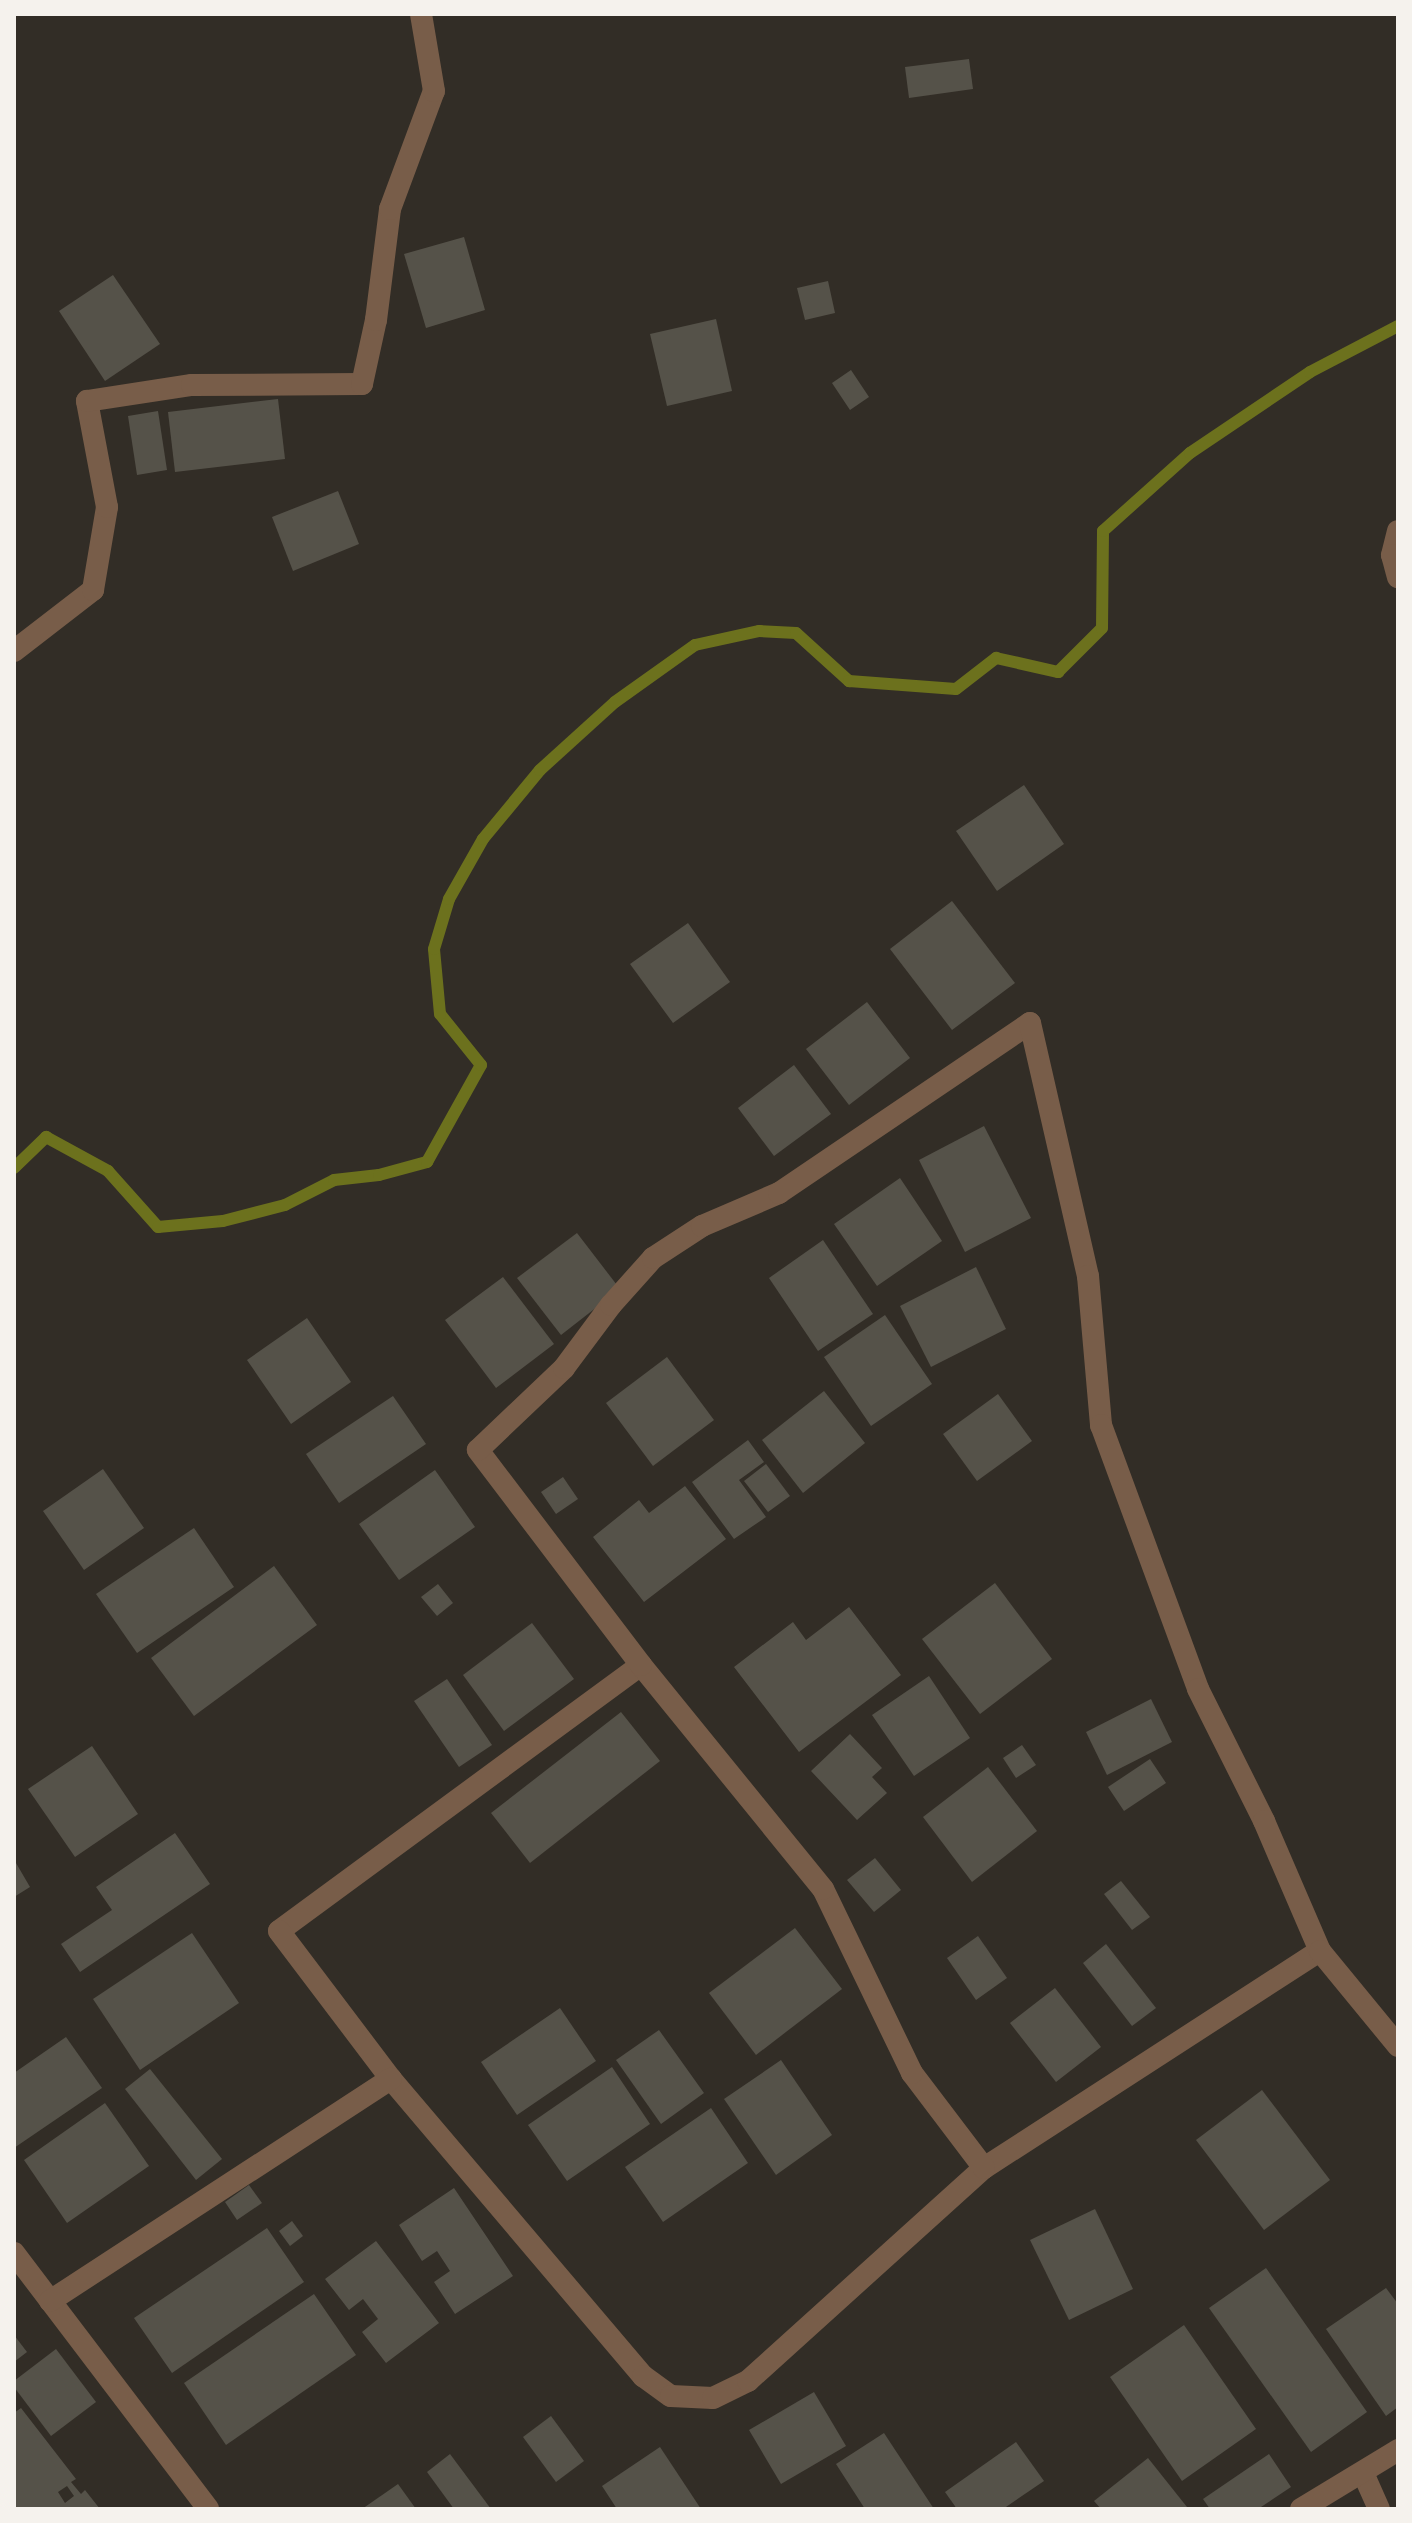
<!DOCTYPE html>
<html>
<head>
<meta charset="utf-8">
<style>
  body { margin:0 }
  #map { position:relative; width:1412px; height:2523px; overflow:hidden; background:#322d26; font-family:"Noto Sans",sans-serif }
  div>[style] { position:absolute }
  .stream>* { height:12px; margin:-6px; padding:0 6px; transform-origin:6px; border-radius:6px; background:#6c711d }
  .building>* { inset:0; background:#555249 }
  .minor>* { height:22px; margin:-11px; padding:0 11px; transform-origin:11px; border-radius:11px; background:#785d49 }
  span { translate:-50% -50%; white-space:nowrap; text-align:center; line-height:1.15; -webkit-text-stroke:6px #181613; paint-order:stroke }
  .frame { position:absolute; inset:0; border:16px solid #f5f2ed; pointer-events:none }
</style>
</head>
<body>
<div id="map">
  <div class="stream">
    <div style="left:14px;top:1168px;width:45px;rotate:-44.1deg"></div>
    <div style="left:46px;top:1137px;width:71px;rotate:28.7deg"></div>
    <div style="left:108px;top:1171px;width:75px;rotate:48.2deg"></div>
    <div style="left:158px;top:1227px;width:65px;rotate:-5.3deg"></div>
    <div style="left:223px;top:1221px;width:64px;rotate:-14.5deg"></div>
    <div style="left:285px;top:1205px;width:55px;rotate:-27deg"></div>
    <div style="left:334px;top:1180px;width:45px;rotate:-6.3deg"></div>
    <div style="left:379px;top:1175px;width:50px;rotate:-15.2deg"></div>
    <div style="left:427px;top:1162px;width:111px;rotate:-60.9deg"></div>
    <div style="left:481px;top:1065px;width:65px;rotate:-128.8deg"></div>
    <div style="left:440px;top:1014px;width:65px;rotate:-95.3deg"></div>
    <div style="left:434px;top:949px;width:52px;rotate:-73.3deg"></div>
    <div style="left:449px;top:899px;width:69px;rotate:-60.5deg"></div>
    <div style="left:483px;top:839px;width:89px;rotate:-50.4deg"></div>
    <div style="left:540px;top:770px;width:101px;rotate:-42.2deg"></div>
    <div style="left:615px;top:702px;width:98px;rotate:-35.5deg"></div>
    <div style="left:695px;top:645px;width:66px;rotate:-12.3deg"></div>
    <div style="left:759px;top:631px;width:37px;rotate:3deg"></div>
    <div style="left:796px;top:633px;width:72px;rotate:42.2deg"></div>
    <div style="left:849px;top:681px;width:107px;rotate:4.3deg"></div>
    <div style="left:956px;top:689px;width:51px;rotate:-37.8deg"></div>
    <div style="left:996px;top:658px;width:64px;rotate:12.7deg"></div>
    <div style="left:1058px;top:672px;width:62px;rotate:-45deg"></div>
    <div style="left:1102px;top:628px;width:97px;rotate:-89.4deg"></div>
    <div style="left:1103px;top:531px;width:117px;rotate:-41.9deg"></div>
    <div style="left:1190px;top:453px;width:145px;rotate:-34deg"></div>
    <div style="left:1310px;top:372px;width:99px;rotate:-27.6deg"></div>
  </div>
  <div class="building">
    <div style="clip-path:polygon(969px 59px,973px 89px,909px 98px,905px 67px)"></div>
    <div style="clip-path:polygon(464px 237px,485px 310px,426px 328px,404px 254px)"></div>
    <div style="clip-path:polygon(113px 275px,160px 344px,105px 381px,59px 311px)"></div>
    <div style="clip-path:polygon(828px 281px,835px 313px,805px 320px,797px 288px)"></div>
    <div style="clip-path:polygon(716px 319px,732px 391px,667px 406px,650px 334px)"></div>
    <div style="clip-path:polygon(851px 370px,869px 397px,850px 410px,832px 383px)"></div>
    <div style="clip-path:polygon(278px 399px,285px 459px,175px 472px,168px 412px)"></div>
    <div style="clip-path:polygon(158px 411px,167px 470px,137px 475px,128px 416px)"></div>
    <div style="clip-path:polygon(338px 491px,359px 544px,293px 571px,272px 517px)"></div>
    <div style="clip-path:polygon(1024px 785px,1064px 844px,997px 891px,956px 831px)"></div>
    <div style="clip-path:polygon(952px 901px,1015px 983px,952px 1030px,890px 949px)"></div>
    <div style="clip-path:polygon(688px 923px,730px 982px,673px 1023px,630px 964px)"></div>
    <div style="clip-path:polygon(867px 1002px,910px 1058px,849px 1105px,806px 1049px)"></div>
    <div style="clip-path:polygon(794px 1065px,831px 1114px,774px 1156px,738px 1108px)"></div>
    <div style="clip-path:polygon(984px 1126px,1031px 1218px,965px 1252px,919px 1160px)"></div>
    <div style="clip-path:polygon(900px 1178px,942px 1241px,877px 1286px,834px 1224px)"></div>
    <div style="clip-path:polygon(577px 1233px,620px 1289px,561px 1335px,517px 1278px)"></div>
    <div style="clip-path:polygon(823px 1240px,873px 1314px,818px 1351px,769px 1278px)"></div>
    <div style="clip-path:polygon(976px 1267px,1006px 1329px,931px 1367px,900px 1306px)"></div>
    <div style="clip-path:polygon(503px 1277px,554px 1344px,496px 1388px,445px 1320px)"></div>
    <div style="clip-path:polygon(885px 1315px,932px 1384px,871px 1426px,824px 1357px)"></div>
    <div style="clip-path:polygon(307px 1318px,351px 1382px,291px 1424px,247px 1360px)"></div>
    <div style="clip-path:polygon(667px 1357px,714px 1420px,653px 1466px,606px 1403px)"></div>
    <div style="clip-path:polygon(824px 1391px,865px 1443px,803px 1493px,762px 1440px)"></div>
    <div style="clip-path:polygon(998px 1394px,1032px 1441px,977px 1481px,943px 1434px)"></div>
    <div style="clip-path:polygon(393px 1396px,426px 1444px,339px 1503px,306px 1454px)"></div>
    <div style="clip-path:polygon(748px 1440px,764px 1462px,739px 1480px,766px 1517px,734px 1539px,692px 1482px)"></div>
    <div style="clip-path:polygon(766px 1464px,790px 1496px,768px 1512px,744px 1481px)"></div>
    <div style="clip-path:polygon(103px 1469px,144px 1528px,84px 1570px,43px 1511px)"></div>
    <div style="clip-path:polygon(435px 1470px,475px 1527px,399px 1580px,359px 1524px)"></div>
    <div style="clip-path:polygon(563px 1477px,578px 1499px,556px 1514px,541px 1492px)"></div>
    <div style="clip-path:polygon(685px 1486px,726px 1539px,644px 1602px,593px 1537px,639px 1500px,649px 1513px)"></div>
    <div style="clip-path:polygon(194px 1528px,234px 1587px,137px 1653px,96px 1594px)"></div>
    <div style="clip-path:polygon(274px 1566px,317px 1625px,194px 1716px,151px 1658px)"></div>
    <div style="clip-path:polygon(995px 1583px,1052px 1659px,980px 1714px,922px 1639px)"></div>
    <div style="clip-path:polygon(438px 1584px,453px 1603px,437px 1616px,421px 1597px)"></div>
    <div style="clip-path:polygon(849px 1607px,901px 1675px,799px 1752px,734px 1667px,793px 1622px,806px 1640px)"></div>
    <div style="clip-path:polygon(532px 1623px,574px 1679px,504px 1731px,463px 1675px)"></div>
    <div style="clip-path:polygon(929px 1676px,970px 1738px,914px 1776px,872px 1715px)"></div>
    <div style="clip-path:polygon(447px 1679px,492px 1745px,459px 1767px,414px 1701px)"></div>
    <div style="clip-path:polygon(1151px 1699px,1172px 1742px,1107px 1775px,1086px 1732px)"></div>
    <div style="clip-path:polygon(621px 1712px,660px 1761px,530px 1863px,491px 1813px)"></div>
    <div style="clip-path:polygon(850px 1734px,882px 1768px,872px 1777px,887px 1793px,857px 1820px,811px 1771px)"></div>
    <div style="clip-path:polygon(1022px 1745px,1036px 1765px,1016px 1778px,1003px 1758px)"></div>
    <div style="clip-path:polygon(92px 1746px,138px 1814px,75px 1857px,28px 1789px)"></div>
    <div style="clip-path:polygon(1150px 1759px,1166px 1783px,1124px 1811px,1108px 1787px)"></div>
    <div style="clip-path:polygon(988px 1767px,1037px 1831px,972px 1882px,923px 1817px)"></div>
    <div style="clip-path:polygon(175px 1833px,210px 1884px,80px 1972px,61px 1944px,112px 1910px,96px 1887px)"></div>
    <div style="clip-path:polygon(875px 1858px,901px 1890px,874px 1912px,847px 1880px)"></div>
    <div style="clip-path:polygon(16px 1863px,30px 1887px,14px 1897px,14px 1865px)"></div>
    <div style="clip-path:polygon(1121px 1881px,1150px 1917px,1132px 1930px,1104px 1894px)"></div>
    <div style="clip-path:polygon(795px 1928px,842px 1989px,756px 2055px,709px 1993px)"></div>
    <div style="clip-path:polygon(192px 1933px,239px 2003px,140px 2070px,93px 1999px)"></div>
    <div style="clip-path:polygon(978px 1936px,1007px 1978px,976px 2000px,947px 1958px)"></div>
    <div style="clip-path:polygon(1106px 1944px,1156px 2008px,1132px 2026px,1083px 1963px)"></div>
    <div style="clip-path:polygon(1055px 1988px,1101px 2047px,1056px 2082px,1010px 2023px)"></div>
    <div style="clip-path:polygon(560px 2008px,596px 2061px,517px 2115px,481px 2062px)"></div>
    <div style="clip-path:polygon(659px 2030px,704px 2093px,661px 2124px,616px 2060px)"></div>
    <div style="clip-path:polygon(66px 2037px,102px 2088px,14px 2148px,14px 2073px)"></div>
    <div style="clip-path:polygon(781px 2060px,832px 2135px,776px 2175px,724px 2099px)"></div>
    <div style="clip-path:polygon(612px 2067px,650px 2124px,567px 2181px,528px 2125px)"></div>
    <div style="clip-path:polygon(150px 2069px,222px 2159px,196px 2180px,125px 2089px)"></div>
    <div style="clip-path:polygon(1262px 2090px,1330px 2180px,1264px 2230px,1196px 2140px)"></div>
    <div style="clip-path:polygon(105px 2103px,149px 2166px,67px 2223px,24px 2160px)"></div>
    <div style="clip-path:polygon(711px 2108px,748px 2163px,663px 2222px,625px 2167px)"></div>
    <div style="clip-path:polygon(249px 2185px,262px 2203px,237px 2220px,225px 2202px)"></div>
    <div style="clip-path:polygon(454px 2188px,513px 2276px,455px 2314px,434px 2282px,450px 2271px,437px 2251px,422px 2261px,399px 2225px)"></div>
    <div style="clip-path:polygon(1095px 2209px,1133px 2289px,1069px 2320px,1030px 2240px)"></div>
    <div style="clip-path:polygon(292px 2221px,303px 2236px,290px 2246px,279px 2231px)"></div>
    <div style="clip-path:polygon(267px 2228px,304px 2282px,172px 2373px,134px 2318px)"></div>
    <div style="clip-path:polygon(376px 2241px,439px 2323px,386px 2363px,362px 2332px,378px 2319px,363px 2299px,349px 2310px,325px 2279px)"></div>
    <div style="clip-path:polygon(1266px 2268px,1367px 2412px,1311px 2452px,1209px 2308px)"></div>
    <div style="clip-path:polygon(1386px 2288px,1398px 2304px,1398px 2407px,1386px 2416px,1326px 2329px)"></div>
    <div style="clip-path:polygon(314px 2294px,356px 2355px,226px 2445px,184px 2383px)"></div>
    <div style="clip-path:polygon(1184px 2325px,1256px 2429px,1182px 2481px,1110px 2377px)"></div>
    <div style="clip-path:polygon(14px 2335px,27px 2352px,14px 2362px)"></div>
    <div style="clip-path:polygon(56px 2349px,96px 2402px,51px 2436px,14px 2387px,14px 2381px)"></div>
    <div style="clip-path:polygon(814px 2392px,846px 2446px,781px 2484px,749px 2430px)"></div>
    <div style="clip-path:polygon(evenodd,21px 2408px,76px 2479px,71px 2482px,81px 2494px,85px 2490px,100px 2509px,14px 2509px,14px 2413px,21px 2408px,67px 2486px,74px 2496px,65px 2503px,58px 2492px,67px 2486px)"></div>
    <div style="clip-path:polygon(551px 2416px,584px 2461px,556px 2482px,523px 2437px)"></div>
    <div style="clip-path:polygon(884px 2433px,934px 2509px,865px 2509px,836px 2464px)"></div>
    <div style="clip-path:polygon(1016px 2442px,1044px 2481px,1003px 2509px,957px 2509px,945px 2492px)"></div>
    <div style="clip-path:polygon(660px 2447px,701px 2509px,617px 2509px,602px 2486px)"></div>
    <div style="clip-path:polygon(450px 2454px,491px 2509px,454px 2509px,427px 2472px)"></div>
    <div style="clip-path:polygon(1269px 2454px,1291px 2487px,1258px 2509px,1210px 2509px,1203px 2499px)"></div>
    <div style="clip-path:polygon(1148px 2458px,1187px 2507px,1101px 2509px,1094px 2501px)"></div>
    <div style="clip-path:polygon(398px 2484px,416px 2509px,362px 2509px)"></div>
  </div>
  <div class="minor">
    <div style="left:1398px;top:531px;width:25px;rotate:104deg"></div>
    <div style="left:1392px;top:555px;width:23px;rotate:75deg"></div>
    <div style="left:14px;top:651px;width:100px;rotate:-37.7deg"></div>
    <div style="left:93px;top:590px;width:84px;rotate:-80.4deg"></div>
    <div style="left:107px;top:507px;width:108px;rotate:-100.7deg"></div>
    <div style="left:87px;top:401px;width:106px;rotate:-8.7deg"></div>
    <div style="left:192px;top:385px;width:170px;rotate:-0.3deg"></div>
    <div style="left:362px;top:384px;width:66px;rotate:-77.7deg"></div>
    <div style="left:376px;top:320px;width:112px;rotate:-82.8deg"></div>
    <div style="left:390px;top:209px;width:126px;rotate:-69.6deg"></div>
    <div style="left:434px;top:91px;width:78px;rotate:-99.6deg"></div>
    <div style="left:641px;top:1665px;width:449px;rotate:143.7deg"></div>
    <div style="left:279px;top:1931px;width:186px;rotate:52.9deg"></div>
    <div style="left:391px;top:2079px;width:390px;rotate:49.7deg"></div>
    <div style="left:643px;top:2376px;width:34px;rotate:36deg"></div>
    <div style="left:671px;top:2396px;width:42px;rotate:2.7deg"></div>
    <div style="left:713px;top:2398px;width:39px;rotate:-26deg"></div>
    <div style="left:748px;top:2381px;width:318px;rotate:-42.1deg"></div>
    <div style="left:984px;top:2168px;width:400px;rotate:-32.9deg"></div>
    <div style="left:984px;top:2168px;width:119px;rotate:-127.2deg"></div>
    <div style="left:912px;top:2073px;width:204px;rotate:-115.8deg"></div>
    <div style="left:823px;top:1889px;width:289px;rotate:-129.1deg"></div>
    <div style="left:641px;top:1665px;width:270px;rotate:-127.2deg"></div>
    <div style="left:478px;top:1450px;width:119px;rotate:-43.6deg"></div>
    <div style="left:564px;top:1368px;width:79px;rotate:-53.3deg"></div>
    <div style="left:611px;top:1305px;width:63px;rotate:-48.2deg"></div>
    <div style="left:653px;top:1258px;width:59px;rotate:-33.1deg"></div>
    <div style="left:702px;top:1226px;width:84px;rotate:-23.2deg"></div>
    <div style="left:779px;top:1193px;width:303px;rotate:-34.1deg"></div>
    <div style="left:1030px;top:1023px;width:260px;rotate:77.1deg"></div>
    <div style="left:1088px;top:1276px;width:150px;rotate:85deg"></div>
    <div style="left:1101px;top:1425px;width:281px;rotate:69.8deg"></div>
    <div style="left:1198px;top:1689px;width:148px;rotate:63.4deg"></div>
    <div style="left:1264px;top:1821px;width:142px;rotate:66.7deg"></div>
    <div style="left:1320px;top:1951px;width:123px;rotate:50.6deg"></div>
    <div style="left:14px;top:2253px;width:321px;rotate:52.8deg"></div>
    <div style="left:50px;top:2301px;width:407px;rotate:-33.1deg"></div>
    <div style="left:1363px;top:2473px;width:39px;rotate:66deg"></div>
    <div style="left:1301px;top:2509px;width:114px;rotate:-31.3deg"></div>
  </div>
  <div class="frame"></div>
</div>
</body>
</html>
